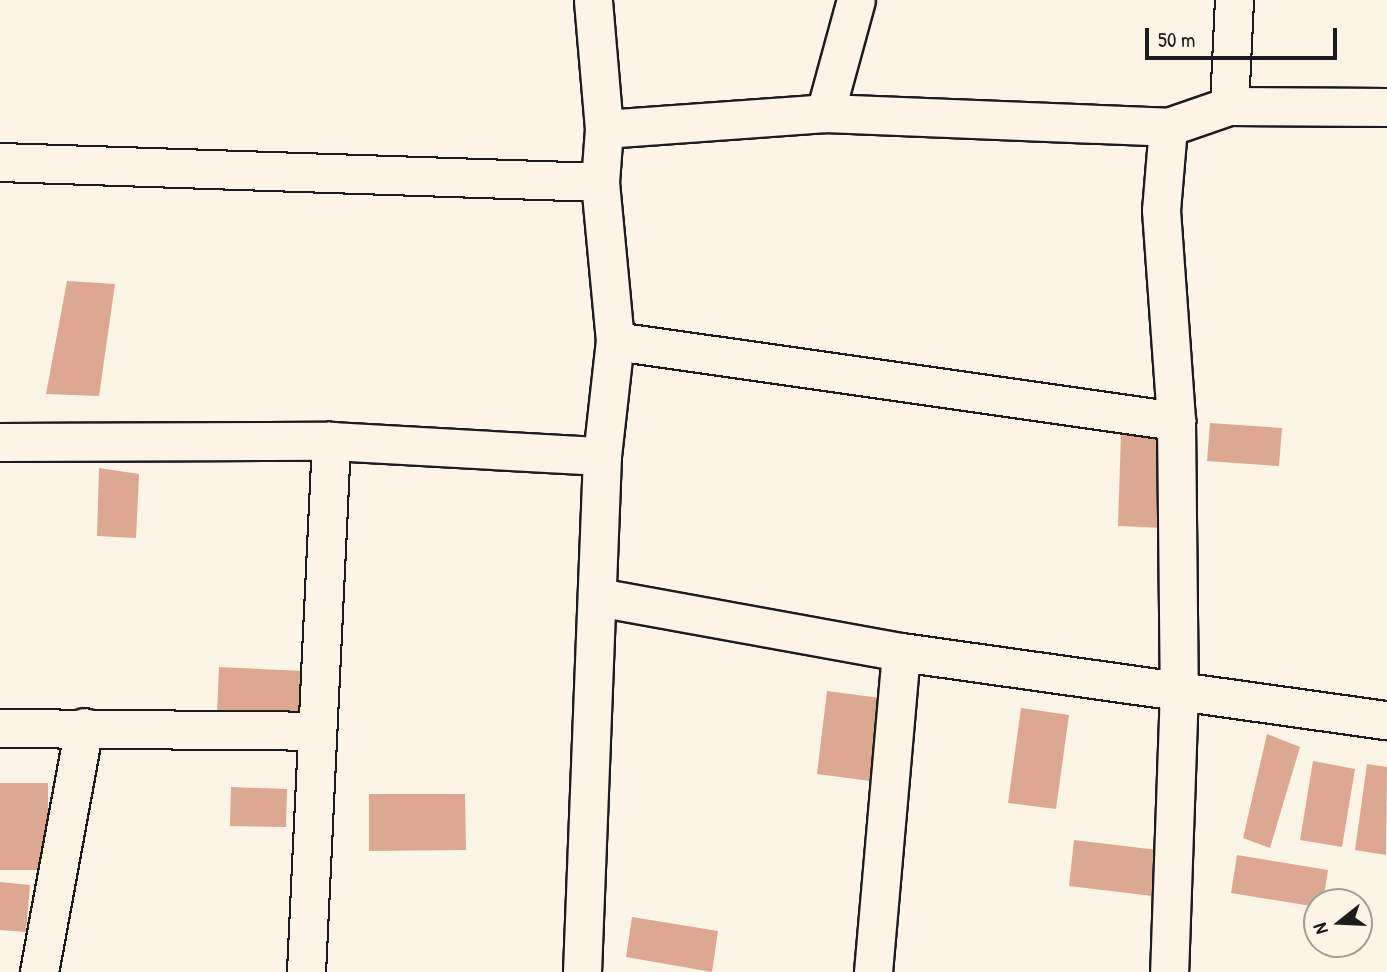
<!DOCTYPE html>
<html>
<head>
<meta charset="utf-8">
<style>
  body { margin:0 }
  #map { position:relative; width:1387px; height:972px; overflow:hidden; background:#fcf5e5; font-family:"Patrick Hand",sans-serif }
  div>[style] { position:absolute }
  .building>* { inset:0; background:#dca891 }
  .roads { filter:drop-shadow(2px 0 #1c1c1c) drop-shadow(-2px 0 #1c1c1c) drop-shadow(0 2px #1c1c1c) drop-shadow(0 -2px #1c1c1c) }
  .minor>* { height:37px; margin:-18.5px; padding:0 18.5px; transform-origin:18.5px; border-radius:18.5px; background:#fcf5e5 }
  span { translate:-50% -50%; white-space:nowrap; text-align:center; line-height:1.15; -webkit-text-stroke:7px #fcf5e5; paint-order:stroke }
  .north { position:absolute; left:1303px; top:888px; width:70px; height:70px; box-sizing:border-box; background:#fcf5e5; border:2px solid #a29e95; border-radius:50%; rotate:252deg; font-size:19px; font-weight:700; line-height:28px; text-align:center; color:#1c1c1c }
  .north::after { content:''; display:block; margin:auto; width:24px; height:32px; background:#1c1c1c; clip-path:polygon(50% 0,100% 100%,50% 72%,0 100%) }
  .scale { position:absolute; left:1145px; top:28px; width:192px; height:32px; box-sizing:border-box; border:4px solid #1c1c1c; border-top:0; padding-left:9px; font-size:21px; line-height:24px; white-space:nowrap; color:#1c1c1c; -webkit-text-stroke:5px #fcf5e5; paint-order:stroke }
</style>
</head>
<body>
<div id="map">
  <div class="building">
    <div style="clip-path:polygon(67px 281px,115px 284px,99px 396px,46px 394px)"></div>
    <div style="clip-path:polygon(1210px 423px,1282px 428px,1279px 466px,1207px 461px)"></div>
    <div style="clip-path:polygon(1121px 433px,1167px 435px,1164px 528px,1118px 526px)"></div>
    <div style="clip-path:polygon(99px 468px,139px 474px,136px 538px,97px 536px)"></div>
    <div style="clip-path:polygon(219px 667px,303px 671px,301px 718px,217px 715px)"></div>
    <div style="clip-path:polygon(827px 691px,880px 698px,870px 781px,817px 774px)"></div>
    <div style="clip-path:polygon(1021px 708px,1069px 715px,1056px 809px,1008px 803px)"></div>
    <div style="clip-path:polygon(1267px 734px,1300px 747px,1270px 848px,1243px 838px)"></div>
    <div style="clip-path:polygon(1313px 761px,1355px 769px,1342px 847px,1300px 840px)"></div>
    <div style="clip-path:polygon(1367px 764px,1387px 767px,1386px 855px,1355px 850px)"></div>
    <div style="clip-path:polygon(0 783px,48px 783px,48px 870px,0 870px)"></div>
    <div style="clip-path:polygon(231px 787px,287px 789px,286px 827px,230px 826px)"></div>
    <div style="clip-path:polygon(369px 794px,465px 794px,466px 850px,369px 851px)"></div>
    <div style="clip-path:polygon(1074px 840px,1166px 851px,1161px 897px,1069px 886px)"></div>
    <div style="clip-path:polygon(1237px 855px,1328px 870px,1323px 902px,1317px 907px,1231px 893px)"></div>
    <div style="clip-path:polygon(0 882px,30px 885px,26px 932px,0 930px)"></div>
    <div style="clip-path:polygon(632px 917px,718px 931px,712px 972px,626px 957px)"></div>
  </div>
  <div class="roads">
    <div class="minor">
      <div style="left:1229px;top:106px;width:106px;rotate:-87.3deg"></div>
      <div style="left:825px;top:113px;width:117px;rotate:-74.7deg"></div>
      <div style="left:1168px;top:127px;width:83px;rotate:94.8deg"></div>
      <div style="left:1161px;top:210px;width:212px;rotate:85.9deg"></div>
      <div style="left:1176px;top:421px;width:268px;rotate:89.4deg"></div>
      <div style="left:1179px;top:689px;width:283px;rotate:92deg"></div>
      <div style="left:604px;top:129px;width:222px;rotate:-4.1deg"></div>
      <div style="left:825px;top:113px;width:343px;rotate:2.3deg"></div>
      <div style="left:1168px;top:127px;width:65px;rotate:-19deg"></div>
      <div style="left:1229px;top:106px;width:158px;rotate:0.4deg"></div>
      <div style="left:0;top:162px;width:600px;rotate:1.91deg"></div>
      <div style="left:615px;top:341px;width:567px;rotate:8.12deg"></div>
      <div style="left:0;top:442px;width:331px;rotate:-0.2deg"></div>
      <div style="left:331px;top:441px;width:271px;rotate:3.2deg"></div>
      <div style="left:598px;top:597px;width:308px;rotate:10.3deg"></div>
      <div style="left:901px;top:652px;width:491px;rotate:8deg"></div>
      <div style="left:0;top:728px;width:314px;rotate:0.5deg"></div>
      <div style="left:39px;top:972px;width:249px;rotate:-79.6deg"></div>
      <div style="left:306px;top:972px;width:532px;rotate:-87.3deg"></div>
      <div style="left:582px;top:972px;width:516px;rotate:-87.78deg"></div>
      <div style="left:602px;top:456px;width:116px;rotate:-83.6deg"></div>
      <div style="left:615px;top:341px;width:160px;rotate:-95.4deg"></div>
      <div style="left:600px;top:182px;width:53px;rotate:-85.7deg"></div>
      <div style="left:604px;top:129px;width:129px;rotate:-94.9deg"></div>
      <div style="left:873px;top:972px;width:321px;rotate:-85deg"></div>
    </div>
  </div>
  <div class="north">N</div>
  <div class="scale">50 m</div>
</div>
</body>
</html>
